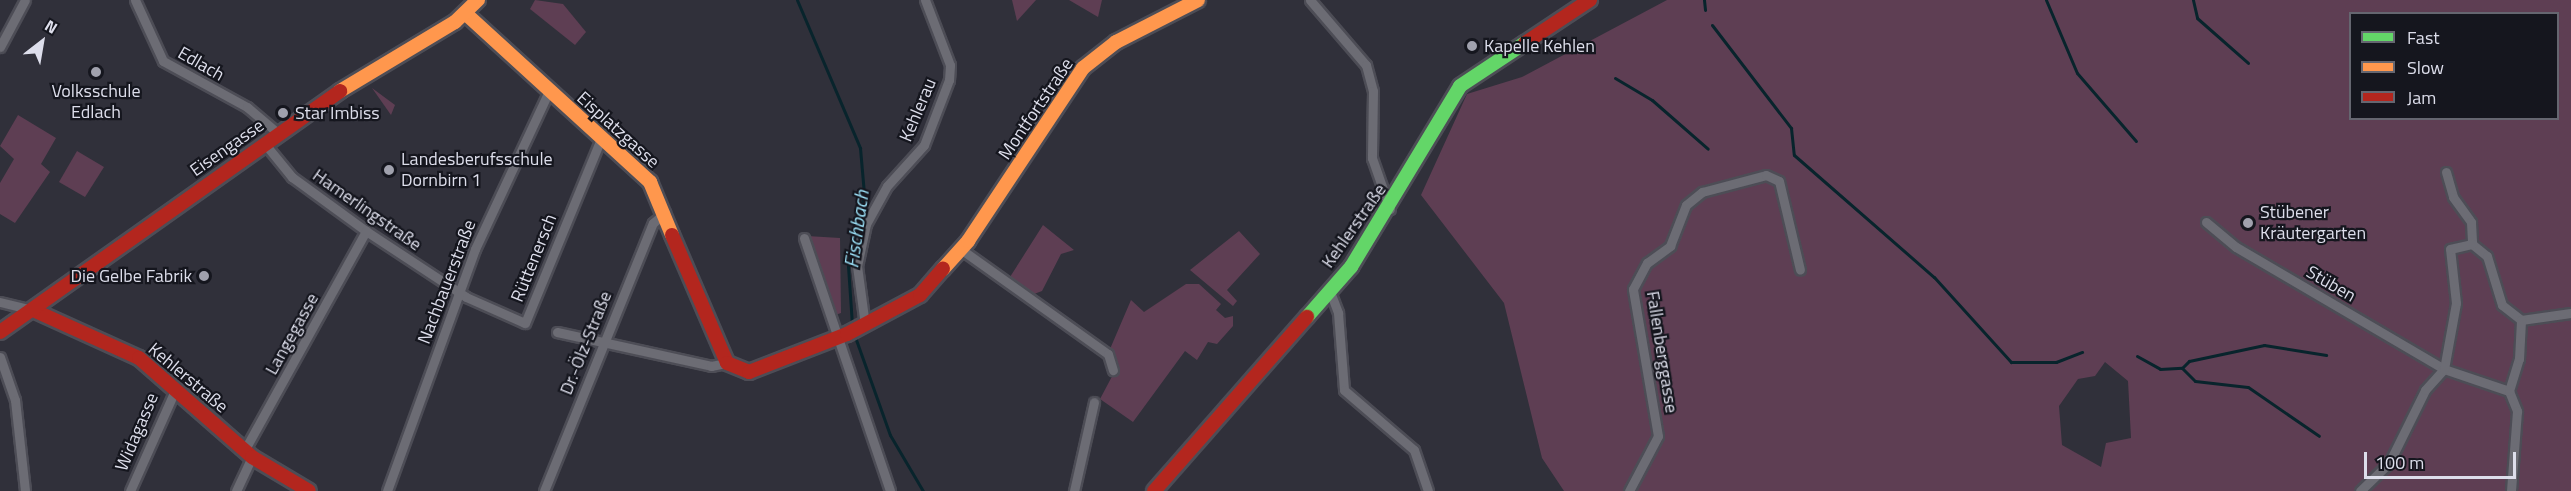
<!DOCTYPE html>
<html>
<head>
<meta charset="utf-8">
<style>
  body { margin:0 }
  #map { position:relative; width:2571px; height:491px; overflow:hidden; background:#30303a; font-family:"Titillium Web",sans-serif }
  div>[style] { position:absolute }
  .green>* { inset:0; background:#5e3e53 }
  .stream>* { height:3px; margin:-1.5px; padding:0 1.5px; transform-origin:1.5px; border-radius:1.5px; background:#08242c }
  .roads { filter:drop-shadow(2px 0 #4d4d56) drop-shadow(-2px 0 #4d4d56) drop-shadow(0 2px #4d4d56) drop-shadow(0 -2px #4d4d56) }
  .street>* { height:9px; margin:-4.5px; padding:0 4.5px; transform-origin:4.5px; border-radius:4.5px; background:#6c6c74 }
  .fast>* { height:14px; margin:-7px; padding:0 7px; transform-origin:7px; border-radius:7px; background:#63d668 }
  .slow>* { height:14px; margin:-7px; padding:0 7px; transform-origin:7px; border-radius:7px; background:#ff974d }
  .jam>* { height:14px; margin:-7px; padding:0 7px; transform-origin:7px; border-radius:7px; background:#b3261e }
  .dots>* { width:16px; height:16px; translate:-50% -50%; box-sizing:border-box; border:3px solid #15161e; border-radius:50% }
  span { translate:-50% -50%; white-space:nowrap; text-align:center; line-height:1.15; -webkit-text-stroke:4.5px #15161e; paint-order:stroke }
  .poi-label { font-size:18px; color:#dddeeb }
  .left { translate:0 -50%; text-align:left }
  .right { translate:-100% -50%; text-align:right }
  .street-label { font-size:18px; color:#dddeeb }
  .water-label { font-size:20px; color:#9ce1f8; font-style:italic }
  .legend { position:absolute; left:2349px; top:12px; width:210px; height:108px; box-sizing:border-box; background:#15161e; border:2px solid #656670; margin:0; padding:8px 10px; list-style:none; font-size:18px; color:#dddeeb }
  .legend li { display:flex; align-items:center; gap:12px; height:30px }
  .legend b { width:30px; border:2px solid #656670 }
  .north { position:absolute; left:12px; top:12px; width:60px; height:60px; -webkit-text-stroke:4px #15161e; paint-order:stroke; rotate:31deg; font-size:16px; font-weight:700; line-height:24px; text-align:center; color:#dddeeb }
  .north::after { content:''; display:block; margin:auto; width:21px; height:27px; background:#dddeeb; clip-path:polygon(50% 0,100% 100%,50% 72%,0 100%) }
  .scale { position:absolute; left:2364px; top:452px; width:152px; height:27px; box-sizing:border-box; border:3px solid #dddeeb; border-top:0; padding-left:8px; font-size:18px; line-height:21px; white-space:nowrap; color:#dddeeb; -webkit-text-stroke:4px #15161e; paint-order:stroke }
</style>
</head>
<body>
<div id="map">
  <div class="green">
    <div style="clip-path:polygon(535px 0,563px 4px,586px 32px,575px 45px,530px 9px)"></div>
    <div style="clip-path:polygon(1012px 0,1036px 0,1017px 21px)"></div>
    <div style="clip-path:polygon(1069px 0,1102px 0,1098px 17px)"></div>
    <div style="clip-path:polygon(evenodd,1667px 0,2571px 0,2571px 491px,1564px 491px,1542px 458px,1504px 303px,1421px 195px,1467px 94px,1522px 77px,1667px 0,2350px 14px,2558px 14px,2558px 118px,2350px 118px,2350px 14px,1667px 0,2105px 362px,2128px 381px,2131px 438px,2106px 443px,2101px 467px,2062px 445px,2059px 406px,2078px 379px,2095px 376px,2105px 362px)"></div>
    <div style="clip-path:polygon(372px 88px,395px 105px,391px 115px)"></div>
    <div style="clip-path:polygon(18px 115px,56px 138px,41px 164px,50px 172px,15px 223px,0 214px,0 183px,14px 159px,0 146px)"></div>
    <div style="clip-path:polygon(77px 151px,104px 167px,85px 197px,59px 182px)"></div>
    <div style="clip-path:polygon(1043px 225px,1074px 250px,1061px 254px,1042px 291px,1034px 294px,1010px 277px)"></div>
    <div style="clip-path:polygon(1239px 231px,1260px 254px,1227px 290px,1237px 301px,1233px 306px,1190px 270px)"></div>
    <div style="clip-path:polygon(807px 236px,840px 238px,841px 313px,835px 315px)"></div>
    <div style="clip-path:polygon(1186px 284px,1199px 284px,1221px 304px,1216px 310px,1225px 318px,1233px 316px,1233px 326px,1217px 344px,1208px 342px,1197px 360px,1185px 351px,1133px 422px,1100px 399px,1117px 367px,1110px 349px,1131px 300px,1144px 312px)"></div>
  </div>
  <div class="stream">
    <div style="left:797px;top:0;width:161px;rotate:66.9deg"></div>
    <div style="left:860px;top:148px;width:46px;rotate:85deg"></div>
    <div style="left:864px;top:194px;width:74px;rotate:102.5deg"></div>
    <div style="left:848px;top:266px;width:59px;rotate:86.1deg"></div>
    <div style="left:1704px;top:0;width:10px;rotate:84deg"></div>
    <div style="left:2046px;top:0;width:79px;rotate:67deg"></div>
    <div style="left:2077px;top:73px;width:90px;rotate:49.1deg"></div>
    <div style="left:2193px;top:0;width:18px;rotate:77deg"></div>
    <div style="left:2197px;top:18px;width:68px;rotate:41.4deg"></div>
    <div style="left:1712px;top:25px;width:130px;rotate:52.5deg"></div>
    <div style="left:1791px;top:128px;width:27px;rotate:84deg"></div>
    <div style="left:1794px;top:155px;width:186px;rotate:41.1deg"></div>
    <div style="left:1934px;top:277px;width:115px;rotate:47.8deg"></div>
    <div style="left:2011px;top:362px;width:45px"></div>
    <div style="left:2056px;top:362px;width:28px;rotate:-21deg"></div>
    <div style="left:1615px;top:78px;width:43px;rotate:30.7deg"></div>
    <div style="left:1652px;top:100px;width:74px;rotate:41.2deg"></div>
    <div style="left:854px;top:334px;width:107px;rotate:70.4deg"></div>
    <div style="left:890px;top:435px;width:65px;rotate:59.5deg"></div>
    <div style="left:2137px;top:356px;width:26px;rotate:29deg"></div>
    <div style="left:2160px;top:369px;width:22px;rotate:-3deg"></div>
    <div style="left:2182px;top:368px;width:10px;rotate:-45deg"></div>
    <div style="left:2189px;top:361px;width:77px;rotate:-12deg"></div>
    <div style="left:2264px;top:345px;width:63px;rotate:9.2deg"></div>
    <div style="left:2182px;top:368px;width:18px;rotate:45deg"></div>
    <div style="left:2195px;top:381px;width:53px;rotate:6.5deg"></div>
    <div style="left:2248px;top:387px;width:86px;rotate:34.6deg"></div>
  </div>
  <div class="roads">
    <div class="street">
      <div style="left:135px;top:0;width:67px;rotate:65.3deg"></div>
      <div style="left:163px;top:61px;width:96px;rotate:28.7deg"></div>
      <div style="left:247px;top:107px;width:42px;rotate:40.2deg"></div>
      <div style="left:1310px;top:0;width:86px;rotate:49.3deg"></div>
      <div style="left:1366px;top:65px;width:27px;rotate:75deg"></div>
      <div style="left:1373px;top:91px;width:67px;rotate:90.9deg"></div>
      <div style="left:1372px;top:158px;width:54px;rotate:70.6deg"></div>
      <div style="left:0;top:47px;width:53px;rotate:-62deg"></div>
      <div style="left:265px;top:144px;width:43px;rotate:50.7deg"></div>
      <div style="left:292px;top:177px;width:92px;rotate:36.1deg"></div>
      <div style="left:366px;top:231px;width:120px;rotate:33.4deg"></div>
      <div style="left:466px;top:297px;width:64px;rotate:23.8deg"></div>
      <div style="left:525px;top:323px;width:199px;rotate:-67.6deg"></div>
      <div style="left:2446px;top:172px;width:26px;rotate:74deg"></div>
      <div style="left:2453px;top:197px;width:31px;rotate:54deg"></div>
      <div style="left:2471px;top:222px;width:22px;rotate:87deg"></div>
      <div style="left:2472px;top:244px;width:19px;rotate:39deg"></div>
      <div style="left:2487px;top:256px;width:51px;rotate:73deg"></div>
      <div style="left:2502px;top:305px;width:24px;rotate:38deg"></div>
      <div style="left:2521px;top:320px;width:50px;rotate:-8deg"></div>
      <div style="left:2206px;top:222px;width:39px;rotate:40deg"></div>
      <div style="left:2236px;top:247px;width:241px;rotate:30.4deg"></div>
      <div style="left:2444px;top:369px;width:69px;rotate:18.7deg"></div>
      <div style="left:804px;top:238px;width:267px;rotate:71.2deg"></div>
      <div style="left:962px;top:250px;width:179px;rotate:35.5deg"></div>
      <div style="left:1108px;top:354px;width:17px;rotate:73deg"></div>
      <div style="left:1329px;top:289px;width:26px;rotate:69deg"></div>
      <div style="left:1338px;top:313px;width:77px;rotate:85.5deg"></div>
      <div style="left:1344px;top:390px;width:92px;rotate:40.6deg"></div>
      <div style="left:1414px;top:450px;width:43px;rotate:71.1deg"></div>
      <div style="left:0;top:302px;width:34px;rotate:14deg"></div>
      <div style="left:865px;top:325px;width:60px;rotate:-97.7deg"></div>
      <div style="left:857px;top:266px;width:43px;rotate:-77.9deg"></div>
      <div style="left:866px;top:224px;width:43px;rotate:-61.1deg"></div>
      <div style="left:887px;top:186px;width:55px;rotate:-47.9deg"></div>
      <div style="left:924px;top:145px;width:70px;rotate:-69deg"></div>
      <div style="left:949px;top:80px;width:15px;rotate:-86deg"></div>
      <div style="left:950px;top:65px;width:70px;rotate:-111deg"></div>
      <div style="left:557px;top:332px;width:158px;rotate:12.4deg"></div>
      <div style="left:711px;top:366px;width:16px;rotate:-11deg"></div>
      <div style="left:0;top:357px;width:46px;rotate:70.8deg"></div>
      <div style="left:15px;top:400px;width:92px;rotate:83.7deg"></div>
      <div style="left:2509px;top:391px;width:22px;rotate:68deg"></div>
      <div style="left:2517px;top:411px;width:80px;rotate:94.3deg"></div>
      <div style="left:2509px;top:391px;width:34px;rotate:-73deg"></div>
      <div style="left:2519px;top:359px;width:39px;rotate:-87deg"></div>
      <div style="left:244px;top:451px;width:252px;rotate:-61deg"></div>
      <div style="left:130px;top:491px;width:113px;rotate:-65.9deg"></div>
      <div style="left:236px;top:491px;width:38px;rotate:-65deg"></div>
      <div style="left:387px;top:491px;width:258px;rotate:-70deg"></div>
      <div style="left:475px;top:249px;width:174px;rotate:-64.9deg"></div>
      <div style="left:544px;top:491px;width:289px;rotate:-67.9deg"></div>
      <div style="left:653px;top:223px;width:16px;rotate:-40deg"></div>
      <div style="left:1074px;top:491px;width:91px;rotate:-77.3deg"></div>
      <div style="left:1629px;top:491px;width:62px;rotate:-62.2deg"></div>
      <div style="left:1658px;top:436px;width:149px;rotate:-99.7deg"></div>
      <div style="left:1633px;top:289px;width:30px;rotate:-62deg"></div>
      <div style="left:1647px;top:263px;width:29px;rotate:-36deg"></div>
      <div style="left:1670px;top:246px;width:44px;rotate:-68.7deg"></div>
      <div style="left:1686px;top:205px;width:21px;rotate:-39deg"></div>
      <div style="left:1702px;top:192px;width:66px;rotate:-14.9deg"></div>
      <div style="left:1766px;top:175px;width:14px;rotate:25deg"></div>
      <div style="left:1779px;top:181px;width:91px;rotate:76.7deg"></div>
      <div style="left:2360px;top:491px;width:40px;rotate:-44deg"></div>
      <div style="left:2389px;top:463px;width:81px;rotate:-63.7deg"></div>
      <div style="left:2425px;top:390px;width:28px;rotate:-48deg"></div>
      <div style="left:2444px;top:369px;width:67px;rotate:-79.7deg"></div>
      <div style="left:2456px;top:303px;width:54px;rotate:-96.3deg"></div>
      <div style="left:2450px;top:249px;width:23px;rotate:-13deg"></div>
    </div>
    <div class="fast">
      <div style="left:1307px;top:317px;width:67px;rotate:-48.7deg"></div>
      <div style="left:1351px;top:267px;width:211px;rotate:-58.9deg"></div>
      <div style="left:1460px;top:86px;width:78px;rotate:-33.5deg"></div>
    </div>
    <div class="slow">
      <div style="left:465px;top:13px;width:251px;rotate:42.4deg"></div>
      <div style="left:650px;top:182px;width:57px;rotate:67.5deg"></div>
      <div style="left:340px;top:91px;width:134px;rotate:-31deg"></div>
      <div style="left:455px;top:22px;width:32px;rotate:-44deg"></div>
      <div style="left:943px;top:269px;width:38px;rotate:-48deg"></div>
      <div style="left:968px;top:241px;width:208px;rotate:-56.4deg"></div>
      <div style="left:1083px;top:68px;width:42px;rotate:-38.2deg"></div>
      <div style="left:1116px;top:42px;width:92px;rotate:-27.1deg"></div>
    </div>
    <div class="jam">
      <div style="left:1525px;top:43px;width:78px;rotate:-33.5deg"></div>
      <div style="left:672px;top:235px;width:139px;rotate:66.7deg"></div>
      <div style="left:727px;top:363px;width:24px;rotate:22deg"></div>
      <div style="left:749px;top:372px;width:105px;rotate:-21.2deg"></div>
      <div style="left:847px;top:334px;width:83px;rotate:-28.1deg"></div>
      <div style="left:920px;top:295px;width:35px;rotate:-49deg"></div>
      <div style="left:33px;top:310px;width:116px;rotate:24.4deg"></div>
      <div style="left:139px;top:358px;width:150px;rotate:41.2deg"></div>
      <div style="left:252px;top:457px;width:66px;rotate:30.8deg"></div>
      <div style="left:0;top:332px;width:417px;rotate:-35.3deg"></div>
      <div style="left:1154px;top:491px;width:232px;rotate:-48.7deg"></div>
    </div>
  </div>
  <div class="dots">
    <div style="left:1472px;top:46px;background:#a0a1ad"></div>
    <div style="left:96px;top:72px;background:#a0a1ad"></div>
    <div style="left:283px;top:113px;background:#a0a1ad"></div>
    <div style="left:389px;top:170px;background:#a0a1ad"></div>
    <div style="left:2248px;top:223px;background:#a0a1ad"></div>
    <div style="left:204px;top:276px;background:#a0a1ad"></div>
  </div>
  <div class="poi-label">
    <span class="left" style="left:1484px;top:46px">Kapelle Kehlen</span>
    <span style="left:96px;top:102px">Volksschule<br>Edlach</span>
    <span class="left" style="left:295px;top:113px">Star Imbiss</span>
    <span class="left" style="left:401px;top:170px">Landesberufsschule<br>Dornbirn 1</span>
    <span class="left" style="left:2260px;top:223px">Stübener<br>Kräutergarten</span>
    <span class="right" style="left:192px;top:276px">Die Gelbe Fabrik</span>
  </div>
  <div class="street-label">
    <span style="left:201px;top:64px;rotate:30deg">Edlach</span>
    <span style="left:1036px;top:109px;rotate:-56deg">Montfortstraße</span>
    <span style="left:918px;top:110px;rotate:-67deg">Kehlerau</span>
    <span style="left:618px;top:130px;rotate:42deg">Eisplatzgasse</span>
    <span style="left:227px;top:148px;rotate:-35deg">Eisengasse</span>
    <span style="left:367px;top:210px;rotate:35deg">Hamerlingstraße</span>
    <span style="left:1354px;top:226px;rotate:-55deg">Kehlerstraße</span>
    <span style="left:534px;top:258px;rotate:-68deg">Rüttenersch</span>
    <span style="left:447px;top:282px;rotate:-69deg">Nachbauerstraße</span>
    <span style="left:2331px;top:284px;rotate:30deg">Stüben</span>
    <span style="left:292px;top:334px;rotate:-61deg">Langegasse</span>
    <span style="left:586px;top:343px;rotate:-68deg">Dr.-Ölz-Straße</span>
    <span style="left:1662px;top:352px;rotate:81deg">Fallenberggasse</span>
    <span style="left:188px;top:378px;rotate:40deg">Kehlerstraße</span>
    <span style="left:137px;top:432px;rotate:-67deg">Widagasse</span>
  </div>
  <div class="water-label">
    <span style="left:856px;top:229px;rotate:-82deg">Fischbach</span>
  </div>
  <ul class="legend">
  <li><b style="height:8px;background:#63d668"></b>Fast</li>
  <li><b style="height:8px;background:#ff974d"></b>Slow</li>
  <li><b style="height:8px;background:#b3261e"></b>Jam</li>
  </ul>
  <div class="north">N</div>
  <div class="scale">100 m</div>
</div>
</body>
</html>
